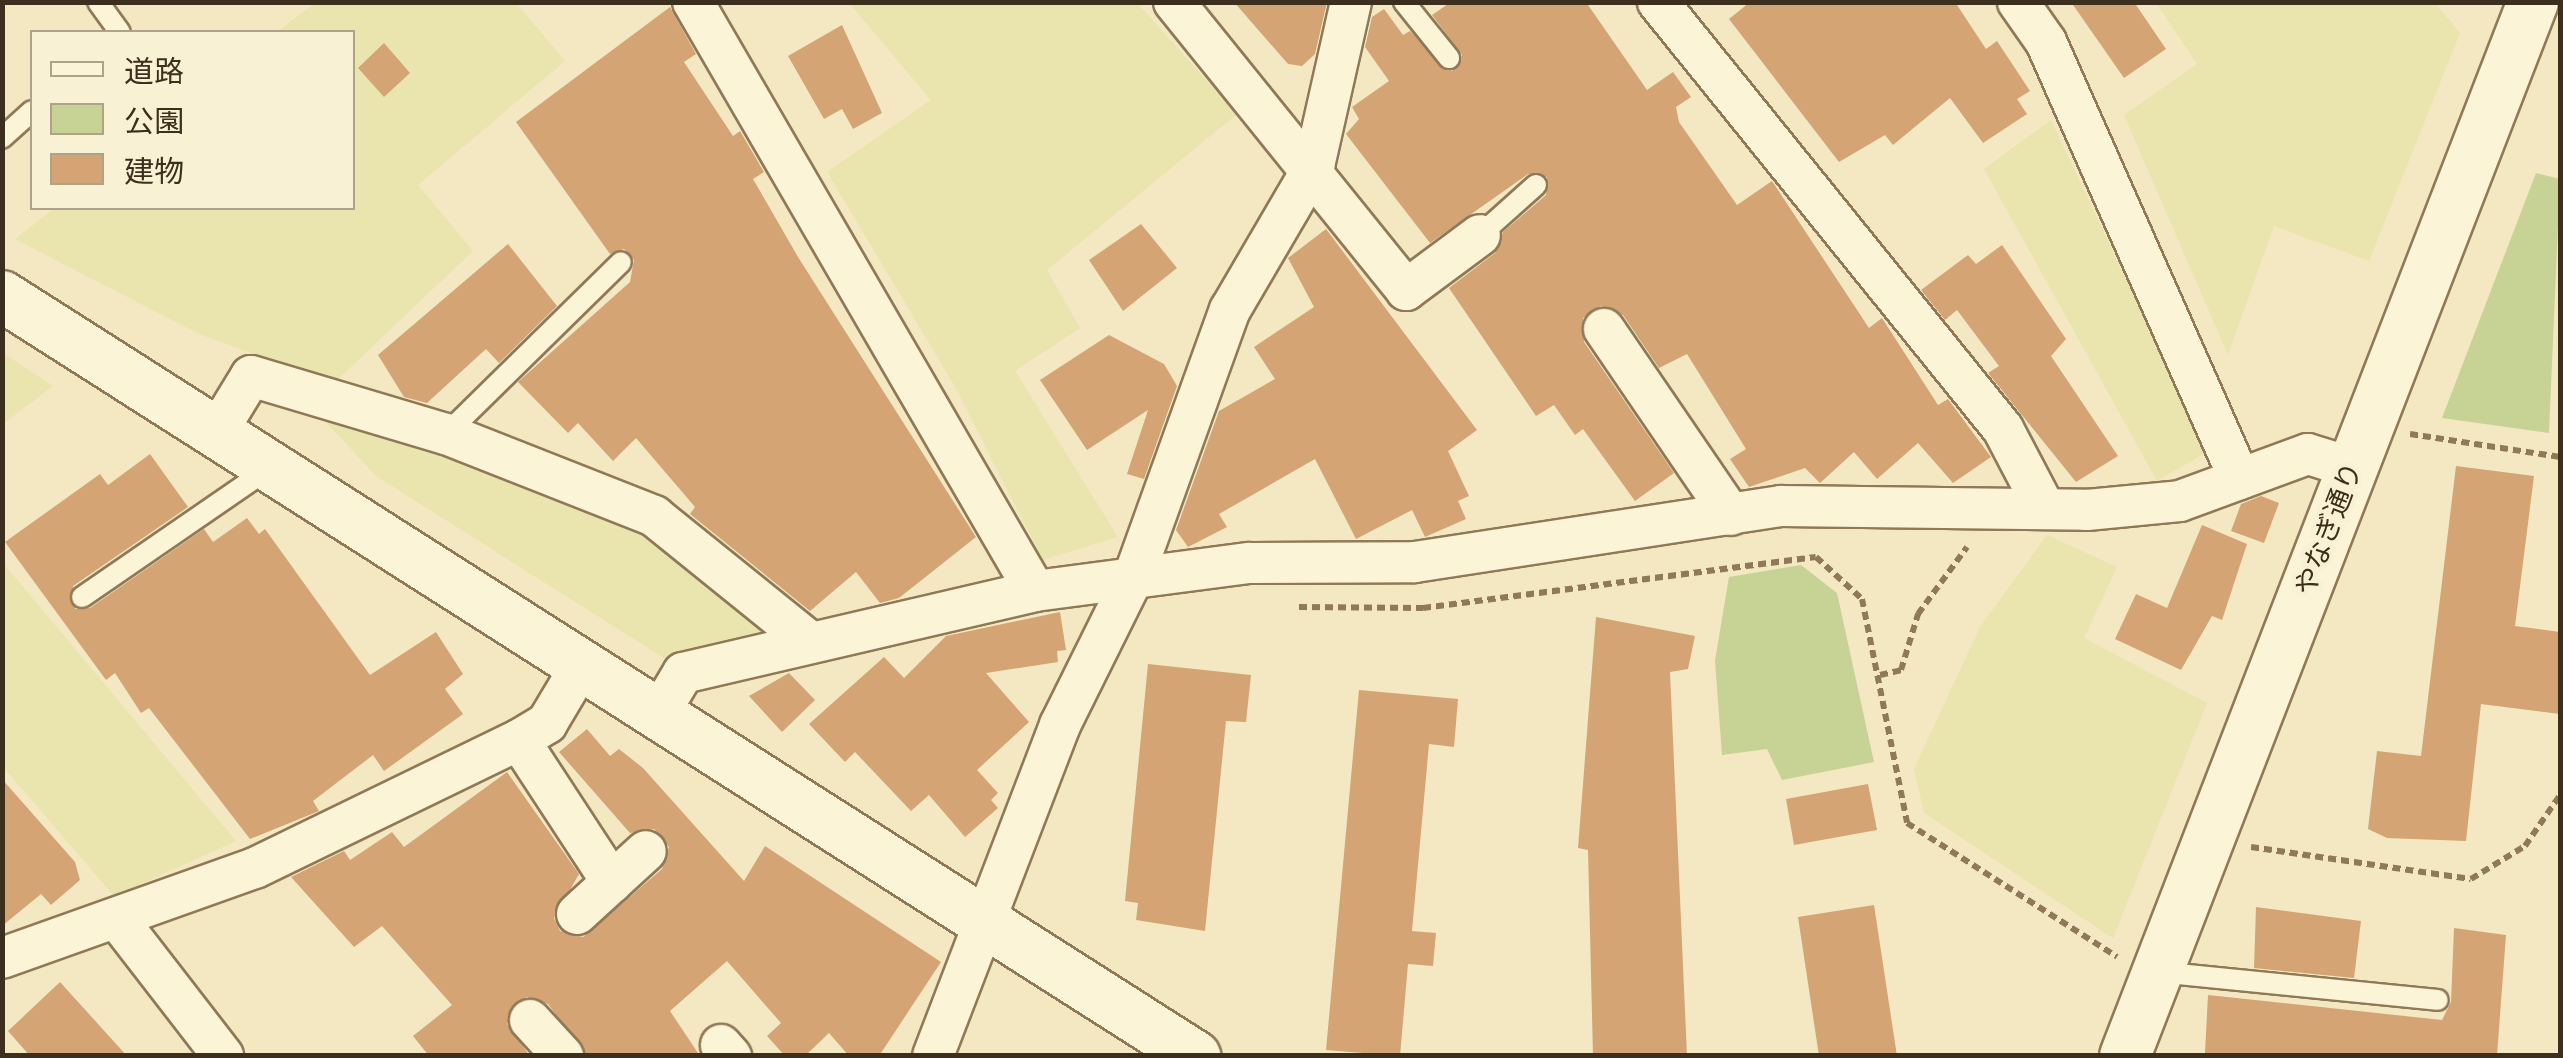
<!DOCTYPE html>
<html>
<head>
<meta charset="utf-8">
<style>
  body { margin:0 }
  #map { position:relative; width:2563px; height:1058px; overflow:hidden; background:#f3e8c2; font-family:"Libre Baskerville","Noto Sans JP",serif }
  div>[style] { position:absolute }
  .farmland>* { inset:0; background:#eae4ae }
  .green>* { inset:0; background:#c7d394 }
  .building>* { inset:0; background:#d5a474 }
  .path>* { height:6px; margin-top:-3px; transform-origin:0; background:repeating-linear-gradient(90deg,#8f7957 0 8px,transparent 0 13px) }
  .roads { filter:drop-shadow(2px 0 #8f7957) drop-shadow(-2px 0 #8f7957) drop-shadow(0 2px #8f7957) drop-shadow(0 -2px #8f7957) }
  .service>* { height:20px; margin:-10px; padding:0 10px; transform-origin:10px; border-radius:10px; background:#fcf4d7 }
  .minor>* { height:40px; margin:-20px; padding:0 20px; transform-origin:20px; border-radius:20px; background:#fcf4d7 }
  .tertiary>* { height:50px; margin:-25px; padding:0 25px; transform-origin:25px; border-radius:25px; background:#fcf4d7 }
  span { translate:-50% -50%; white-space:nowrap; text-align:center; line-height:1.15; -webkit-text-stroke:9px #f9f1d3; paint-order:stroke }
  .street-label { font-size:28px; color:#3d2f1d }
  .frame { position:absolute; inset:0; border:5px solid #3d2f1d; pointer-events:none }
  .legend { position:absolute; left:30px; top:30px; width:325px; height:180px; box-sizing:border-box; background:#f9f1d3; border:2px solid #aea38a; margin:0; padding:12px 18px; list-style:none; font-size:30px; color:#3d2f1d }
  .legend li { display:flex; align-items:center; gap:20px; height:50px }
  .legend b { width:50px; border:2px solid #aea38a }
</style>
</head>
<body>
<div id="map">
  <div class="farmland">
    <div style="clip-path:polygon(315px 3px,516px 3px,565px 61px,418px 185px,473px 251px,334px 383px,199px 334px,15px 239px,55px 208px,352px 208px,352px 32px,277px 32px)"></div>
    <div style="clip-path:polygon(849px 3px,1137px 3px,1237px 114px,1047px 270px,1080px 328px,1015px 371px,1118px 537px,1043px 560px,954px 385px,827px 172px,931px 100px)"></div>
    <div style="clip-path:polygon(2156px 3px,2435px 3px,2460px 33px,2369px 261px,2274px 226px,2228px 355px,2124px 115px,2197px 64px)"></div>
    <div style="clip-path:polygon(2051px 120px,2207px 452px,2157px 481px,1984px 169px)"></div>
    <div style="clip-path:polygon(3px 353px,53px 386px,3px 424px)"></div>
    <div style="clip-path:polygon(309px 404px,651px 529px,773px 630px,667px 660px,376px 476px)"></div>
    <div style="clip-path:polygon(2047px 535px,2117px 567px,2084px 638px,2207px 703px,2113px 938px,1924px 813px,1914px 769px,1980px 627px)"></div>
    <div style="clip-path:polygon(2px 563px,3px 563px,236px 841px,114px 896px,3px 767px)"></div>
  </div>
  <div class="green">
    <div style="clip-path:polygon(2536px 173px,2560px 179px,2549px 433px,2442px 418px)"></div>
    <div style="clip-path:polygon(1801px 565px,1837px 593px,1874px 762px,1782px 780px,1767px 749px,1722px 755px,1715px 661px,1729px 577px)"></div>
  </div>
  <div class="building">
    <div style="clip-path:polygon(1234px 2px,1327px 2px,1315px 54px,1302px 66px,1288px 64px)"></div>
    <div style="clip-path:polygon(1451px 2px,1586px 2px,1647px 90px,1673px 72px,1691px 97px,1676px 107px,1679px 122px,1737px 205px,1772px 181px,1869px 328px,1882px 318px,1938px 405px,1948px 399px,1991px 457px,1953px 483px,1918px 443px,1877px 479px,1854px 452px,1820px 483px,1805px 468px,1749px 487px,1730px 459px,1746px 449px,1687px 354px,1659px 368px,1623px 315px,1601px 306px,1583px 318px,1584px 342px,1674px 473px,1635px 501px,1583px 429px,1575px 435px,1554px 405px,1536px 416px,1449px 288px,1495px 253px,1503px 232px,1546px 195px,1547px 177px,1528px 174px,1430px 243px,1346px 134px,1359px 119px,1352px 107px,1389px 81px,1365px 47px,1372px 17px,1384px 9px,1403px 35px,1410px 31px,1452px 71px,1462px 55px,1432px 15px)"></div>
    <div style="clip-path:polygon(1750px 2px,1955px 2px,1986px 49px,1997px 41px,2030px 91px,2017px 99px,2027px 114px,1983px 143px,1950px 98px,1893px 145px,1885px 135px,1839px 162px,1729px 19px)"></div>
    <div style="clip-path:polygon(2071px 2px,2134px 2px,2166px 49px,2124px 78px)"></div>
    <div style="clip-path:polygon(670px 7px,696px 54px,684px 62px,733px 136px,740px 131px,764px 172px,753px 179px,798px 257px,976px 537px,899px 598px,880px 603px,856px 572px,810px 611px,690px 514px,695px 507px,636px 438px,613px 461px,578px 423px,568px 433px,518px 382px,630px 282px,634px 260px,624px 249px,610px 254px,516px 122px)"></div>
    <div style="clip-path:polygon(842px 25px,882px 113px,853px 129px,842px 109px,824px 119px,788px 56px)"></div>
    <div style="clip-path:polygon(384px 43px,410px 73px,384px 97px,358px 68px)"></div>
    <div style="clip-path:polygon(1141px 224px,1177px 268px,1123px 311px,1089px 260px)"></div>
    <div style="clip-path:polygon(1326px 229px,1477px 430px,1448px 451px,1469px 496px,1458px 501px,1466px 519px,1425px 537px,1412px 510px,1356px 539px,1315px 459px,1219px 514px,1227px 527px,1188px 547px,1176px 530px,1219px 411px,1275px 379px,1254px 347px,1314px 307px,1288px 258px)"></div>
    <div style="clip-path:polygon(508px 244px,557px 306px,499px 363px,486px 349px,427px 403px,404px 397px,378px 355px)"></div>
    <div style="clip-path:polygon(2002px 245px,2066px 339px,2051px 356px,2118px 456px,2076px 482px,1988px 373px,1999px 366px,1957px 310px,1945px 320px,1921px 290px,1968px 255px,1976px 264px)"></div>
    <div style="clip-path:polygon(1109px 335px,1164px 364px,1177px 386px,1144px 479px,1127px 474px,1148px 410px,1087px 450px,1040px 380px)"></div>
    <div style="clip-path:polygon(150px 454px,188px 507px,73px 586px,75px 609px,90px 608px,204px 529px,213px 542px,247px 518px,259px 534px,265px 529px,370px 675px,436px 632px,463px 674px,445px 689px,463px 714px,384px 771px,373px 755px,313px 801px,319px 811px,250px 839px,149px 708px,141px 713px,115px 673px,106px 680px,5px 542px,100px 474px,108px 485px)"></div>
    <div style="clip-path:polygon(2456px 466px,2534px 476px,2515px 626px,2560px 632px,2560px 714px,2481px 704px,2466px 841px,2387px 838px,2368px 829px,2377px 751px,2421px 756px)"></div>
    <div style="clip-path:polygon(2261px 496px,2279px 503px,2264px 543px,2231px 531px,2241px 504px)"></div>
    <div style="clip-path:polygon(2202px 525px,2247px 544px,2222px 620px,2212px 616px,2181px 670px,2115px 639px,2136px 594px,2167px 608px)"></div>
    <div style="clip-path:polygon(1060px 612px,1066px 650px,1057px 651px,1058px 662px,986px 673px,1029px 722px,977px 770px,998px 793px,991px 800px,998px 808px,965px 837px,929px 795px,911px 811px,855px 752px,845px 762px,809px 724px,884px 657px,904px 678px,946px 636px)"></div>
    <div style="clip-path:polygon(1596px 617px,1695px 636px,1688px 669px,1670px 672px,1687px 1056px,1593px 1056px,1588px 850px,1578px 848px)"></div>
    <div style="clip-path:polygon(1148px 664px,1251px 675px,1246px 722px,1226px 721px,1205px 931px,1136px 920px,1138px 903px,1125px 901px)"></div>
    <div style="clip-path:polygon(789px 673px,815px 700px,782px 732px,749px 696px)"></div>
    <div style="clip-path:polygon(1359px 690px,1458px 699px,1454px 747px,1429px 744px,1412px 931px,1436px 933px,1433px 966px,1408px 964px,1400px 1056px,1326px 1050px)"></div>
    <div style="clip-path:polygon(587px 729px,610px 756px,619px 749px,643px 768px,744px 881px,765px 846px,941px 962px,879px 1056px,849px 1056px,829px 1033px,805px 1056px,785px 1056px,767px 1036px,781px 1023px,727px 961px,670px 1011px,700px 1056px,586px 1056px,548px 1004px,526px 997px,507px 1024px,530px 1056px,429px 1056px,413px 1036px,452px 1005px,382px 926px,354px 947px,291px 877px,344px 851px,350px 860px,392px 832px,404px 847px,507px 772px,579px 874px,554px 918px,560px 931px,583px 937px,662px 869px,669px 847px,654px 829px,630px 833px,559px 752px)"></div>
    <div style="clip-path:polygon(2px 779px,75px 862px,80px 880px,51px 905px,41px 894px,2px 926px)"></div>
    <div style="clip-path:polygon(1868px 784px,1877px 830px,1794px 845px,1786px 799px)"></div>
    <div style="clip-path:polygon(1874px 905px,1897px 1056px,1819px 1056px,1798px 917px)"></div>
    <div style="clip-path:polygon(2256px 907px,2361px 921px,2354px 978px,2254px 968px)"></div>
    <div style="clip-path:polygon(2454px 928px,2506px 935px,2497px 1056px,2205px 1053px,2208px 995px,2442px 1020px,2451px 1002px)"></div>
    <div style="clip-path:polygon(60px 982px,127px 1056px,30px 1056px,8px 1031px)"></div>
  </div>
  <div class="path">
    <div style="left:2410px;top:434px;width:152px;rotate:8.7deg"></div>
    <div style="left:1299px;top:607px;width:124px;rotate:0.5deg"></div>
    <div style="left:1423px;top:608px;width:396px;rotate:-7.4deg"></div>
    <div style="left:1816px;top:557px;width:62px;rotate:42.4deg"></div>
    <div style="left:1862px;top:599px;width:228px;rotate:78.6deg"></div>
    <div style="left:1907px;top:823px;width:249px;rotate:32.5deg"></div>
    <div style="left:1880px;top:675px;width:22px;rotate:-13deg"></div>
    <div style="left:1901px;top:670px;width:59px;rotate:-73.1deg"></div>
    <div style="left:1918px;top:614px;width:83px;rotate:-53.8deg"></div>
    <div style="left:2251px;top:847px;width:222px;rotate:8.3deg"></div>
    <div style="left:2471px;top:879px;width:63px;rotate:-31.4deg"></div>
    <div style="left:2525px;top:846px;width:62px;rotate:-55.5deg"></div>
  </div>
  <div class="roads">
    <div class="service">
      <div style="left:98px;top:2px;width:37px;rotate:54deg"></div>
      <div style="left:1404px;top:2px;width:72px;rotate:51.2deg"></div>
      <div style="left:2px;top:138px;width:40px;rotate:-42deg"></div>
      <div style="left:1480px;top:235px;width:75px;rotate:-41.8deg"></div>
      <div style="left:446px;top:434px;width:245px;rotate:-44.5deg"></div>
      <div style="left:82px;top:597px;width:226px;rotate:-34.5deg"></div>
      <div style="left:2158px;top:972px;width:281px;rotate:5.7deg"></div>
    </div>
    <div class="minor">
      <div style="left:1174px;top:2px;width:370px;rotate:51.1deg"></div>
      <div style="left:1406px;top:290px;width:92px;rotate:-36.6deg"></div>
      <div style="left:1658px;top:2px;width:549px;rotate:51.06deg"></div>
      <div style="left:2003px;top:429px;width:88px;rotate:62.3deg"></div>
      <div style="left:2018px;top:2px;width:49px;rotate:55deg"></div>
      <div style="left:2046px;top:42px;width:478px;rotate:66.1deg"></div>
      <div style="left:1604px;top:329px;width:225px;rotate:55.7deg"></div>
      <div style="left:215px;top:435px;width:69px;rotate:-58.6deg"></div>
      <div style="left:251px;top:376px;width:203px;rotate:16.6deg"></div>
      <div style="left:446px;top:434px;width:224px;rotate:21.5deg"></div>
      <div style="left:654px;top:516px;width:194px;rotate:38.9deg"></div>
      <div style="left:1035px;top:591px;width:216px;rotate:-7.5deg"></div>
      <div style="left:1249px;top:563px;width:166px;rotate:-0.3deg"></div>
      <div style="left:1415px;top:562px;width:370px;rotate:-8.7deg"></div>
      <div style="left:1781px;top:506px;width:306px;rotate:0.7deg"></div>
      <div style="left:2087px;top:510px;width:93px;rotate:-5.5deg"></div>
      <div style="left:2180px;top:501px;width:136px;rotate:-20.2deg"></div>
      <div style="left:2308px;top:454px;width:47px;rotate:17.3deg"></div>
      <div style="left:658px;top:715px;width:49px;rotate:-59.2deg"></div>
      <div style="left:683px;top:673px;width:361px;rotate:-13.1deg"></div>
      <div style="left:1035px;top:591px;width:681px;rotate:-120.14deg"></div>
      <div style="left:519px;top:740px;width:170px;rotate:56.8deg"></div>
      <div style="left:577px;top:914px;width:93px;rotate:-42.4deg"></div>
      <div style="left:118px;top:920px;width:172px;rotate:52.3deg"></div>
      <div style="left:2px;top:958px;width:269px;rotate:-19.6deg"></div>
      <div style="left:255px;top:868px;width:293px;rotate:-25.9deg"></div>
      <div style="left:519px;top:740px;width:33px;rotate:-31deg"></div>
      <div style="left:547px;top:723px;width:66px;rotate:-59.2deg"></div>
      <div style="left:530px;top:1020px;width:49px;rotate:47.5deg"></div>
      <div style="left:721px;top:1045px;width:15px;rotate:48deg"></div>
      <div style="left:933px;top:1056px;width:355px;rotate:-69deg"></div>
      <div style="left:1060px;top:725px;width:166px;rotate:-63.6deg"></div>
      <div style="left:1134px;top:576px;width:283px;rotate:-70.2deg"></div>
      <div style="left:1230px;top:310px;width:167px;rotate:-59.7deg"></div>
      <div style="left:1314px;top:166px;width:168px;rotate:-77.3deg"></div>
    </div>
    <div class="tertiary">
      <div style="left:2px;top:296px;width:1415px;rotate:32.5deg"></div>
      <div style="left:2125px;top:1056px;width:1130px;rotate:-68.84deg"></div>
    </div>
  </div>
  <div class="street-label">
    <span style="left:2329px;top:529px;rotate:-69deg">やなぎ通り</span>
  </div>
  <div class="frame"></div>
  <ul class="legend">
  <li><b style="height:12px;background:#fcf4d7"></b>道路</li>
  <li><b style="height:28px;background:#c7d394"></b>公園</li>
  <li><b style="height:28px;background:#d5a474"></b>建物</li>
  </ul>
</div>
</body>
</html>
